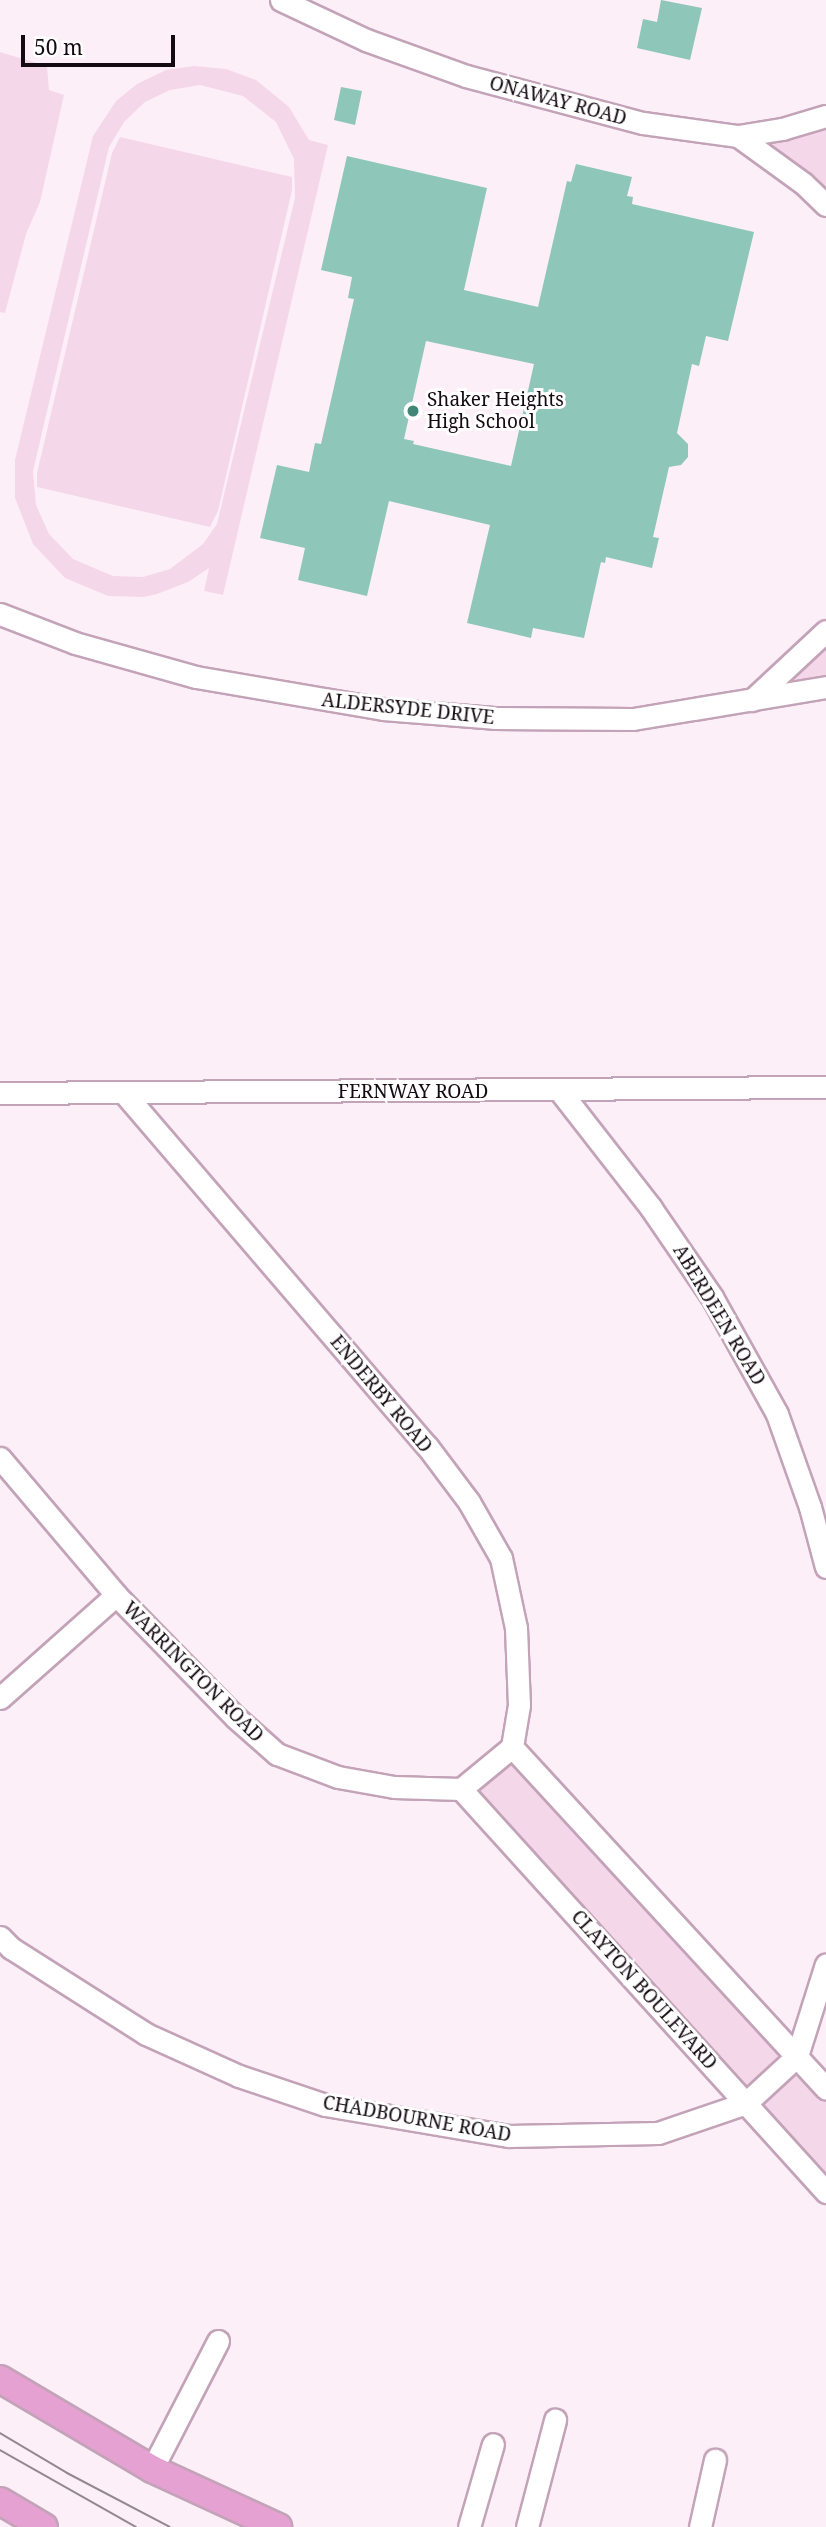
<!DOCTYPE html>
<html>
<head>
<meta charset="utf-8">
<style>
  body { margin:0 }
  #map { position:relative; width:826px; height:2527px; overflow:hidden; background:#fdeff8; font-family:"Noto Serif",serif }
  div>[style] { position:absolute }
  .green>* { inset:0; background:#f5d7ea }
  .building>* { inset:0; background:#8ec6b9 }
  .roads { filter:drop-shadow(2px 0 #c3a3b8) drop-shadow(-2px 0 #c3a3b8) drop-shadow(0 2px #c3a3b8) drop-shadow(0 -2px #c3a3b8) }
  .minor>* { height:21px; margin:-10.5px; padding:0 10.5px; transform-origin:10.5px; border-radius:10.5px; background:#fff }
  .major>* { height:26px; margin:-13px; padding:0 13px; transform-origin:13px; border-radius:13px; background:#e5a1d1 }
  .tram>* { height:2px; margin:-1px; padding:0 1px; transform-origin:1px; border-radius:1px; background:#948890 }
  .dots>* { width:19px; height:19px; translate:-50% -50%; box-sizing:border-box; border:4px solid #fff; border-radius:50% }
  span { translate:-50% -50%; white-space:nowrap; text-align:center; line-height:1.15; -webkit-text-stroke:6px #fff; paint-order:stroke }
  .street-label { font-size:19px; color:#140a11 }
  .poi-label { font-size:19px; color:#140a11 }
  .left { translate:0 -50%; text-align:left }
  .scale { position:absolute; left:21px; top:35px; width:154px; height:32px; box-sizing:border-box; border:4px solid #140a11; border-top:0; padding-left:9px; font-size:21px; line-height:24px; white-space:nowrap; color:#140a11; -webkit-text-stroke:5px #fff; paint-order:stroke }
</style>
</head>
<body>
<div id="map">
  <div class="green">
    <div style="clip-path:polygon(0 52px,47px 66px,49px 90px,64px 95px,40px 202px,26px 234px,5px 313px,0 312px)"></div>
    <div style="clip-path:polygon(evenodd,194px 66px,226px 69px,256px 80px,289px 107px,309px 140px,328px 145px,223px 595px,204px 591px,209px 568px,188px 582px,157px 594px,143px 597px,108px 596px,65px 578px,33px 544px,15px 498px,15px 460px,93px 136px,116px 101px,137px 84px,166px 70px,194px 66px,200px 85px,243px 96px,276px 122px,294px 159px,295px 198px,217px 524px,203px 544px,170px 569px,143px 577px,113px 576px,73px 559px,49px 534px,36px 505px,33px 471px,109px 147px,124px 122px,145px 102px,170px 90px,200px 85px)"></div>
    <div style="clip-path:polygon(826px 116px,826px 205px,738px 136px)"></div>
    <div style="clip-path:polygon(120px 137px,292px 177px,292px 190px,218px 511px,210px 527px,37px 487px,37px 473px,112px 153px)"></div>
    <div style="clip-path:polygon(826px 631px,826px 687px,752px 700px)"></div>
    <div style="clip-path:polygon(512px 1747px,826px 2089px,826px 2192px,461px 1789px)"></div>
  </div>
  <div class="building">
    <div style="clip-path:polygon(661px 0,702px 8px,690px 60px,637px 48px,643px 19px,657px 22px)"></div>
    <div style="clip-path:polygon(341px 87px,362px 91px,355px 125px,334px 120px)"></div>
    <div style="clip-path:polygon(evenodd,347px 156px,487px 188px,464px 290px,538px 307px,567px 181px,571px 182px,576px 164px,632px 177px,627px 196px,633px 197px,632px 204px,754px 232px,728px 341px,706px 336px,699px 366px,692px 364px,677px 433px,688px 444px,688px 457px,681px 465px,669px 467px,653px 537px,659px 538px,652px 568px,606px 557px,605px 563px,601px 562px,584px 638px,533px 628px,531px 638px,467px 623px,490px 525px,389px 501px,367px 596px,298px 580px,305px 548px,260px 538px,277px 465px,309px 472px,315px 443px,321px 444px,354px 299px,348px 298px,352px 277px,321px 270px,347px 156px,426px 341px,534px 364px,511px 466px,413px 444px,414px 441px,404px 439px,426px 341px)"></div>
  </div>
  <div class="roads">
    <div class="minor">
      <div style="left:281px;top:0;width:94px;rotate:25.2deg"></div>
      <div style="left:366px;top:40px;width:106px;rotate:19.8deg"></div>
      <div style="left:466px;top:76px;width:183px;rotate:14.9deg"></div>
      <div style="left:643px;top:123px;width:96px;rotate:7.8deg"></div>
      <div style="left:738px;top:136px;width:80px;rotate:35.9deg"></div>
      <div style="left:803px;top:183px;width:32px;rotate:44deg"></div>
      <div style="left:738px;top:136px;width:45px;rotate:-9deg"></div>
      <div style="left:782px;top:129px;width:46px;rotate:-16.5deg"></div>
      <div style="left:0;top:614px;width:80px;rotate:21.1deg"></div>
      <div style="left:75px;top:643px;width:126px;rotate:15.7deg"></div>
      <div style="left:196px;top:677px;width:190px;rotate:9.7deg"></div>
      <div style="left:383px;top:709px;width:111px;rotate:4.6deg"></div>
      <div style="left:494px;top:718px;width:139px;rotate:0.4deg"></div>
      <div style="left:633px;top:719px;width:196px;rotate:-9.4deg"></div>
      <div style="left:752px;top:700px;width:101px;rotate:-43deg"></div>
      <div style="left:560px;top:1091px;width:148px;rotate:52.1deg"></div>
      <div style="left:651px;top:1208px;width:108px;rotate:55.6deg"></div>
      <div style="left:712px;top:1297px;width:134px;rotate:60.9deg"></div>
      <div style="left:777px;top:1414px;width:99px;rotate:70.5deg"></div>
      <div style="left:810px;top:1507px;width:62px;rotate:75.1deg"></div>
      <div style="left:0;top:1093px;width:826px;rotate:-0.42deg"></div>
      <div style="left:124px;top:1093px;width:465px;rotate:49.4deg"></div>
      <div style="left:427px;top:1446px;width:70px;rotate:53.1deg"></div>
      <div style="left:469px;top:1502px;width:64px;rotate:60.3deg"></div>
      <div style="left:501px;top:1558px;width:72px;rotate:77.9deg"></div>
      <div style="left:516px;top:1628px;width:77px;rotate:87.8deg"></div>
      <div style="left:519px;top:1705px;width:43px;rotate:99.5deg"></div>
      <div style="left:0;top:1458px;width:180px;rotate:49.7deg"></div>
      <div style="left:116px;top:1595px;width:170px;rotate:45.7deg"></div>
      <div style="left:235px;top:1717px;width:56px;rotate:41.4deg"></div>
      <div style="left:277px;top:1754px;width:65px;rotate:20.7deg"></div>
      <div style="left:338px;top:1777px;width:57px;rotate:10.1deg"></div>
      <div style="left:394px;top:1787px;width:67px;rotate:1.7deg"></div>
      <div style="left:461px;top:1789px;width:66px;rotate:-39.5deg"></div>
      <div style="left:0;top:1698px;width:155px;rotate:-41.6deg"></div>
      <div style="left:512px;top:1747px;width:464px;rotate:47.4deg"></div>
      <div style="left:461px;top:1789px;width:544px;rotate:47.83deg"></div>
      <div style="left:0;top:1937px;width:16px;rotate:45deg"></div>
      <div style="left:11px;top:1948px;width:160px;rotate:32.5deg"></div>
      <div style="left:146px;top:2034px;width:102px;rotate:24.3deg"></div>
      <div style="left:239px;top:2076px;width:91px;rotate:18.6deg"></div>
      <div style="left:325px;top:2105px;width:187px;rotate:9.6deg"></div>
      <div style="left:509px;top:2136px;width:149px;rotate:-1.2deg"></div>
      <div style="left:658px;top:2133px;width:93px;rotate:-18.8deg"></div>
      <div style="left:746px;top:2103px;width:69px;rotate:-42.7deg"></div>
      <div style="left:797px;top:2056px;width:96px;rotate:-72.5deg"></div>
      <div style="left:152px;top:2469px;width:144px;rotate:-62.7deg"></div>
      <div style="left:469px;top:2527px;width:86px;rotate:-73.9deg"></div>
      <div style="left:527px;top:2527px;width:111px;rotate:-75.3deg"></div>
      <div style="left:700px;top:2527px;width:69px;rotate:-77.4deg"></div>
    </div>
    <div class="major">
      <div style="left:0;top:2379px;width:177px;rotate:30.6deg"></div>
      <div style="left:152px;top:2469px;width:139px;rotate:24.7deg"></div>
      <div style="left:0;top:2501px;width:51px;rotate:30.6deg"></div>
    </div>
  </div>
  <div class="tram">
    <div style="left:0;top:2433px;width:78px;rotate:30.8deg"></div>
    <div style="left:67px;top:2473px;width:116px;rotate:27.7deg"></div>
    <div style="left:0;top:2450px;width:156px;rotate:29.5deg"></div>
  </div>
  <div class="dots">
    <div style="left:413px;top:411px;background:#428577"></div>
  </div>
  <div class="street-label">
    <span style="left:558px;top:101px;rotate:15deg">ONAWAY ROAD</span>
    <span style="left:408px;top:709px;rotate:6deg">ALDERSYDE DRIVE</span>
    <span style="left:413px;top:1092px">FERNWAY ROAD</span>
    <span style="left:719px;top:1315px;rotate:59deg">ABERDEEN ROAD</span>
    <span style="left:381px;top:1394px;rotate:50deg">ENDERBY ROAD</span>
    <span style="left:193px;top:1672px;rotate:45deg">WARRINGTON ROAD</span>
    <span style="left:644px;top:1990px;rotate:48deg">CLAYTON BOULEVARD</span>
    <span style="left:417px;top:2119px;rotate:10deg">CHADBOURNE ROAD</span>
  </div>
  <div class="poi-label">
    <span class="left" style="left:427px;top:411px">Shaker Heights<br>High School</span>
  </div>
  <div class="scale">50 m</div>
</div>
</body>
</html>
